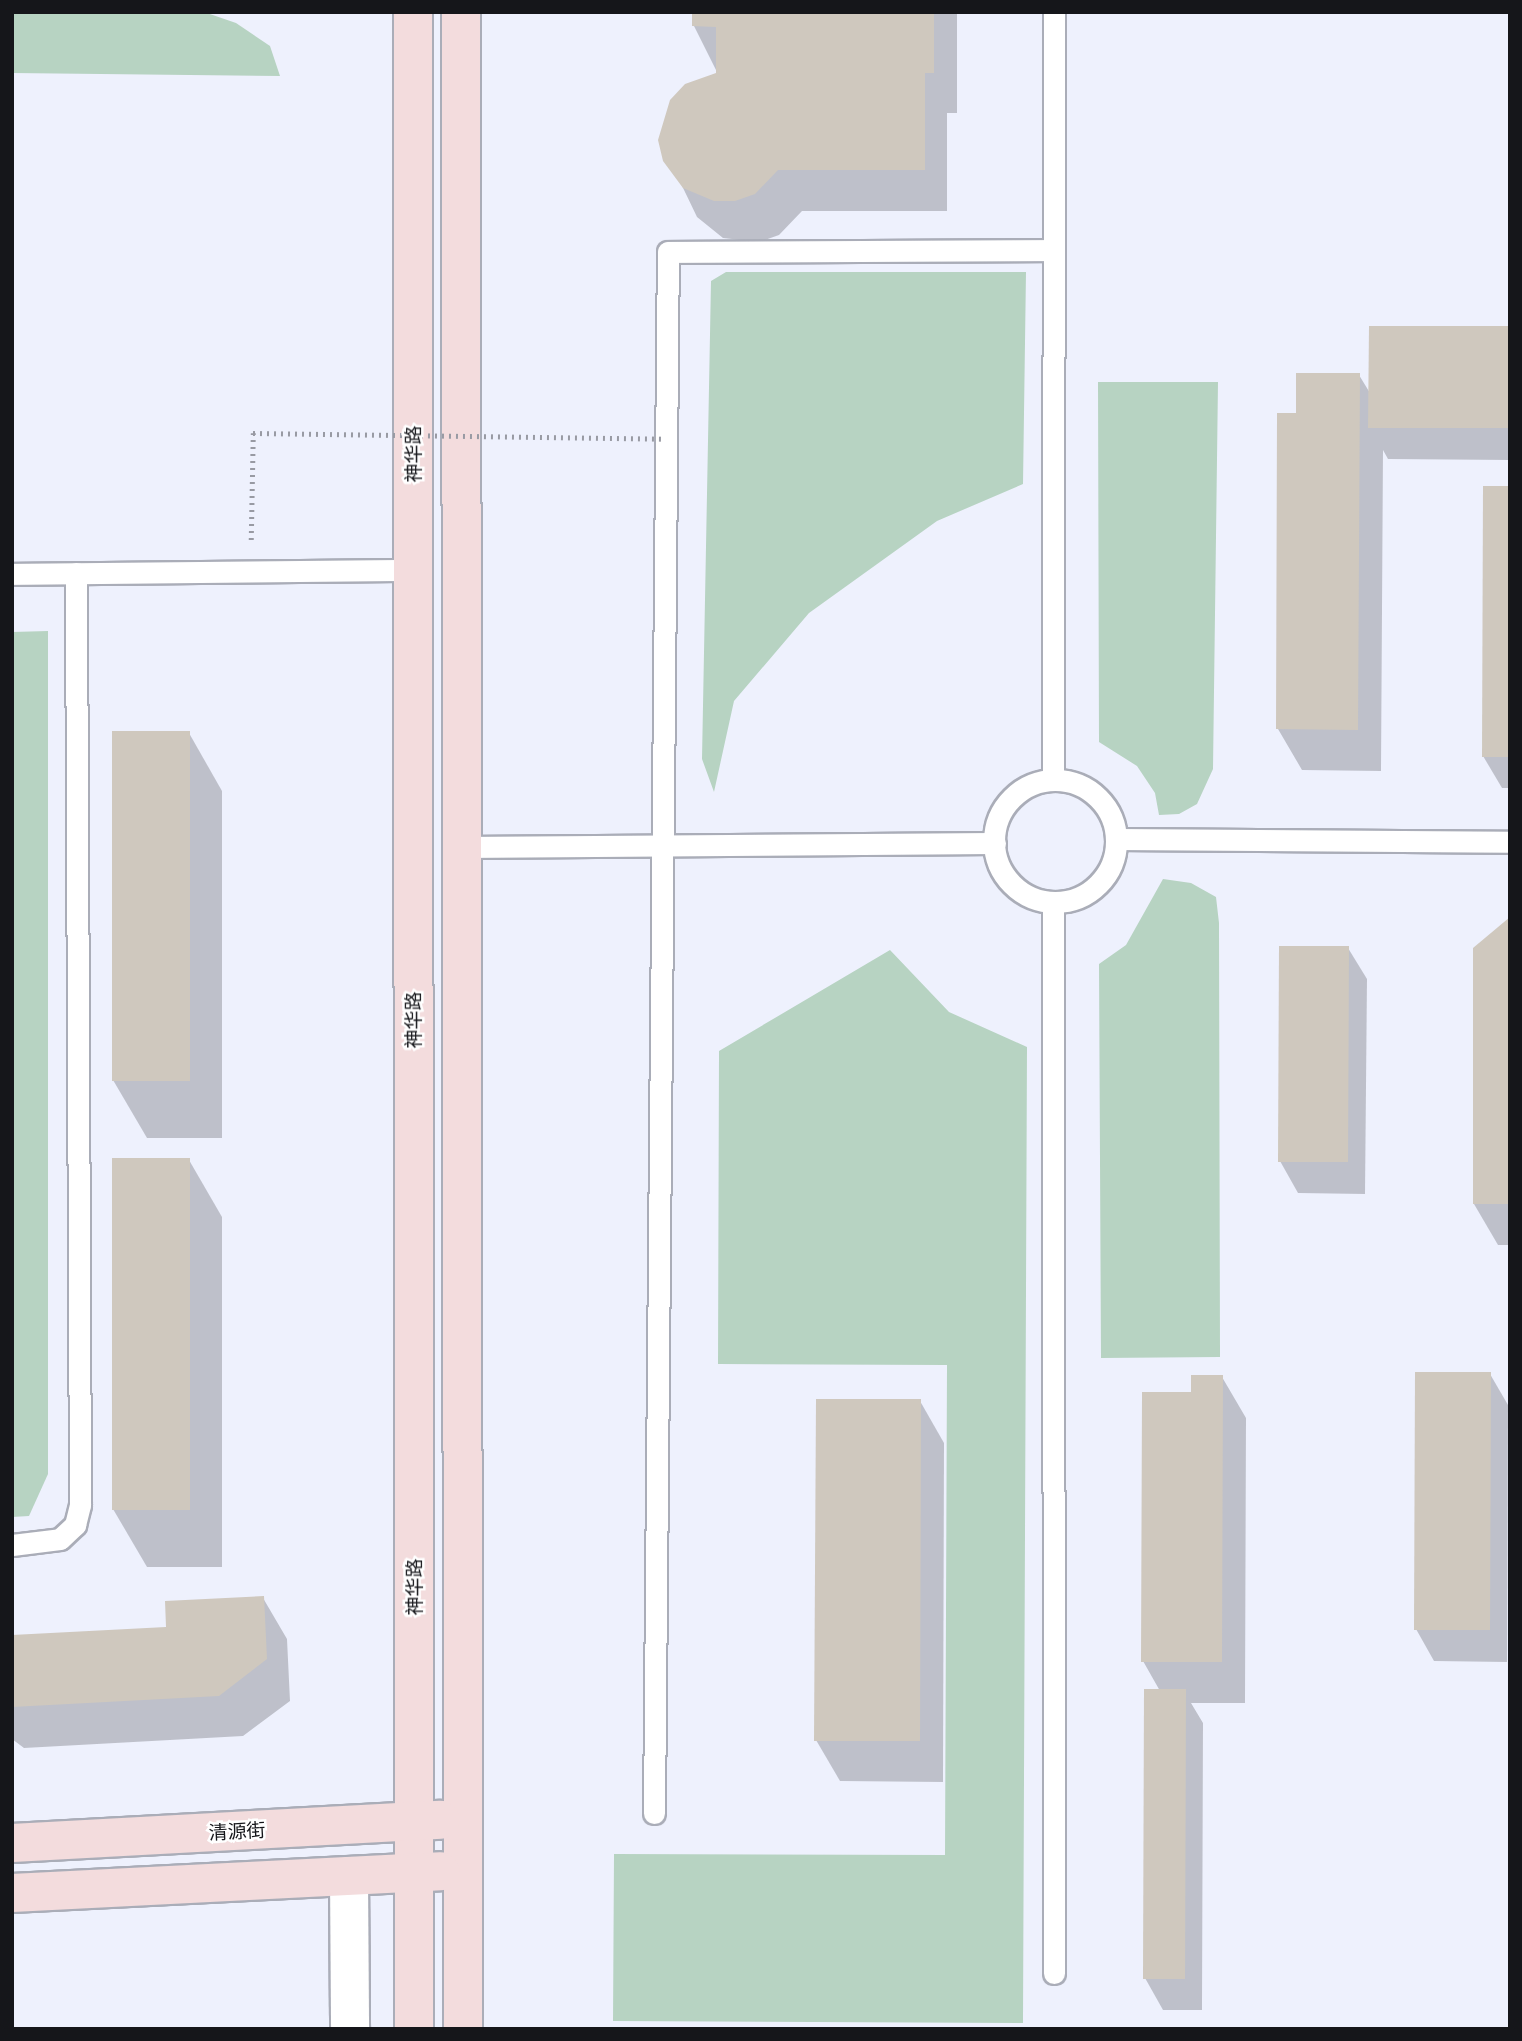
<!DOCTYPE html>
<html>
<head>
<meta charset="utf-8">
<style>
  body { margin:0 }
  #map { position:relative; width:1522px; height:2041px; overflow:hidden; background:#eef1fd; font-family:"PT Serif","Noto Sans SC",serif }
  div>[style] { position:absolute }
  .green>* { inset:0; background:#b7d3c2 }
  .shadow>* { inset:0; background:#0003 }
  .building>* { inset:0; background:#cfc8be }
  .path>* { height:4.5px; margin-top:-2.25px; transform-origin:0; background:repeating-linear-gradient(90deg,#989aa3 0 2px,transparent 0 7px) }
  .roads { filter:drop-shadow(2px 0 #aaadb8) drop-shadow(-2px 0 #aaadb8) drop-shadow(0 2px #aaadb8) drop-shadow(0 -2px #aaadb8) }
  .lane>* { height:21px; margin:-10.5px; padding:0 10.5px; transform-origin:10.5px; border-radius:10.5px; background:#fff }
  .lane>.ring { margin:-10.5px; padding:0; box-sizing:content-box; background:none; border:21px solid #fff; border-radius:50% }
  .street>* { height:38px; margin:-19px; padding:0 19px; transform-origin:19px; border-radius:19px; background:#fff }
  .secondary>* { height:38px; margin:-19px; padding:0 19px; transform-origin:19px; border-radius:19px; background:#f3dcdd }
  .path-bridge>* { height:4.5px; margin-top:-2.25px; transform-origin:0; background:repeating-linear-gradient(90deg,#989aa3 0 2px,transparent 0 7px) }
  span { translate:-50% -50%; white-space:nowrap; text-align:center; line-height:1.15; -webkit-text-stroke:5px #fff; paint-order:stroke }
  .street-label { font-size:19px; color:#15161a }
  .frame { position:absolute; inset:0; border:14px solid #15161a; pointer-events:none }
</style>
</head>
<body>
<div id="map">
  <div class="green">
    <div style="clip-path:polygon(12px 12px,204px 12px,236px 23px,270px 46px,280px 76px,12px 73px)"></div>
    <div style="clip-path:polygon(726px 272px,1026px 272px,1023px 484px,937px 521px,809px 613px,734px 701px,714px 792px,702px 759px,711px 281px)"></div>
    <div style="clip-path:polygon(1098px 382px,1218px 382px,1213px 769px,1197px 804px,1179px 814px,1159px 815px,1155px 793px,1137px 766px,1099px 742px)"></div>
    <div style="clip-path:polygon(48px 631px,48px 1474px,29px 1516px,12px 1517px,12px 632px)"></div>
    <div style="clip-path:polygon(1163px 879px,1191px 883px,1216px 897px,1219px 923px,1220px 1357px,1101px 1358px,1099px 964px,1126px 945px)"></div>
    <div style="clip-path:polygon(890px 950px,949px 1012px,1027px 1047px,1023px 2023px,613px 2021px,614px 1854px,945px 1855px,947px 1365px,718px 1364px,719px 1051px)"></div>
  </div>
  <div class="shadow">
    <div style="clip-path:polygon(694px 12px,957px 12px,957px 113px,947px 113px,947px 211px,802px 211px,779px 235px,759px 242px,723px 238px,697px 217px,660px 140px,718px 74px,694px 26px)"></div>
    <div style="clip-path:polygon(1510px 328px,1510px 460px,1388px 459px,1383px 450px,1381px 771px,1302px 770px,1278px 729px,1298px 415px,1359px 375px,1370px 393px)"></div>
    <div style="clip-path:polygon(1510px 487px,1510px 788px,1502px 788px,1483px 756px)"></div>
    <div style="clip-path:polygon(189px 733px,222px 791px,222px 1138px,147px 1138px,113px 1080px)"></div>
    <div style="clip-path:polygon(1510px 919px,1510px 1245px,1498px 1245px,1474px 1204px,1475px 949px)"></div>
    <div style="clip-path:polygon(1348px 948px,1367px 979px,1365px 1194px,1298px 1193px,1280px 1161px)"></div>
    <div style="clip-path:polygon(189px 1160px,222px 1217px,222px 1567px,147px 1567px,113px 1509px)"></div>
    <div style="clip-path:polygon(1490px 1374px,1508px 1405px,1507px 1662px,1434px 1661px,1416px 1629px)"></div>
    <div style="clip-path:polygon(1222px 1377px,1246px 1418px,1245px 1703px,1191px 1703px,1203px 1723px,1202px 2010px,1163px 2010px,1145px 1978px,1160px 1691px,1143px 1661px,1193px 1394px)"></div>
    <div style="clip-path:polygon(920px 1401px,944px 1443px,943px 1782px,840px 1781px,816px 1740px)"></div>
    <div style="clip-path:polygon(263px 1598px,287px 1639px,290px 1701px,243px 1736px,24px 1748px,12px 1739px,12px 1636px,168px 1628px)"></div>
  </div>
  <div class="building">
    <div style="clip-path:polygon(692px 12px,934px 12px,934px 73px,925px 73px,925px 170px,778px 170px,755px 194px,735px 201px,714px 201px,683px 188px,663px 161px,658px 140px,670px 100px,685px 84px,716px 73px,716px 27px,692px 26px)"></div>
    <div style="clip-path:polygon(1369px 326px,1510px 326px,1510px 428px,1368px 428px)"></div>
    <div style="clip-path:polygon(1296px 373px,1360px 373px,1358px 730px,1276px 729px,1277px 413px,1296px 413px)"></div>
    <div style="clip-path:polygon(1483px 486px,1510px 486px,1510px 757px,1482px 757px)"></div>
    <div style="clip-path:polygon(112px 731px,190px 731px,190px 1081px,112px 1081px)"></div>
    <div style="clip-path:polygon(1510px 917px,1510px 1204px,1473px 1204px,1473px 948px)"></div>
    <div style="clip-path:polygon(1279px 946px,1349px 946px,1348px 1162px,1278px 1162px)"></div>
    <div style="clip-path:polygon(112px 1158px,190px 1158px,190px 1510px,112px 1510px)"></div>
    <div style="clip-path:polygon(1415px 1372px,1491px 1372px,1490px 1630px,1414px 1630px)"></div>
    <div style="clip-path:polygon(1191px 1375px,1223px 1375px,1222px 1662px,1141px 1662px,1142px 1392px,1191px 1392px)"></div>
    <div style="clip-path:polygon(816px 1399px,921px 1399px,920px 1741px,814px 1741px)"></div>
    <div style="clip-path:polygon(264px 1596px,267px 1659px,219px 1696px,12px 1707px,12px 1635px,166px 1627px,165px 1601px)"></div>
    <div style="clip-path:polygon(1144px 1689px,1186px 1689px,1185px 1979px,1143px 1979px)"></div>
  </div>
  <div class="path">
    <div style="left:251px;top:540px;width:107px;rotate:-88.9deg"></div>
  </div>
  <div class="roads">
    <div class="lane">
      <div style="left:12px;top:574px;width:401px;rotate:-0.6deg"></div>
      <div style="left:1053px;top:780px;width:768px;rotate:-89.93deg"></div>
      <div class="ring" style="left:994px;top:780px;width:101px;height:101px"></div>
      <div style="left:1116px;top:839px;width:394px;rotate:0.4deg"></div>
      <div style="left:462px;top:847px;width:533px;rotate:-0.43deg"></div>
      <div style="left:1053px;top:902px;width:1071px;rotate:89.95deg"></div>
      <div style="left:12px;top:1545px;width:48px;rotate:-7.1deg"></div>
      <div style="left:60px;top:1539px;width:21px;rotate:-43deg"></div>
      <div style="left:75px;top:1525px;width:21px;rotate:-76deg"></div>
      <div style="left:80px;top:1505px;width:932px;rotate:-90.25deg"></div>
      <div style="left:654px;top:1813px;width:1561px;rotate:-89.49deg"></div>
      <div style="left:668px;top:252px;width:386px;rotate:-0.3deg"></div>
    </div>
    <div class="street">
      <div style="left:349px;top:1876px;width:153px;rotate:89.6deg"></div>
    </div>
    <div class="secondary">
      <div style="left:413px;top:12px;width:2017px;rotate:89.97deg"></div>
      <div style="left:461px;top:12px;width:2017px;rotate:89.94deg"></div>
      <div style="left:12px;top:1843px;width:429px;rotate:-3.1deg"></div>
      <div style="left:12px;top:1893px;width:429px;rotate:-2.9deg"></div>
    </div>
  </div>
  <div class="path-bridge">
    <div style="left:253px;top:433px;width:413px;rotate:0.8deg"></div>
  </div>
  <div class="street-label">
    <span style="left:413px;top:454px;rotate:-90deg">神华路</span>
    <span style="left:413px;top:1020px;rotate:-90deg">神华路</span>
    <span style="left:414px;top:1587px;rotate:-90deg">神华路</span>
    <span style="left:237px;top:1831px;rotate:-3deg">清源街</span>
  </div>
  <div class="frame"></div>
</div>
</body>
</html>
